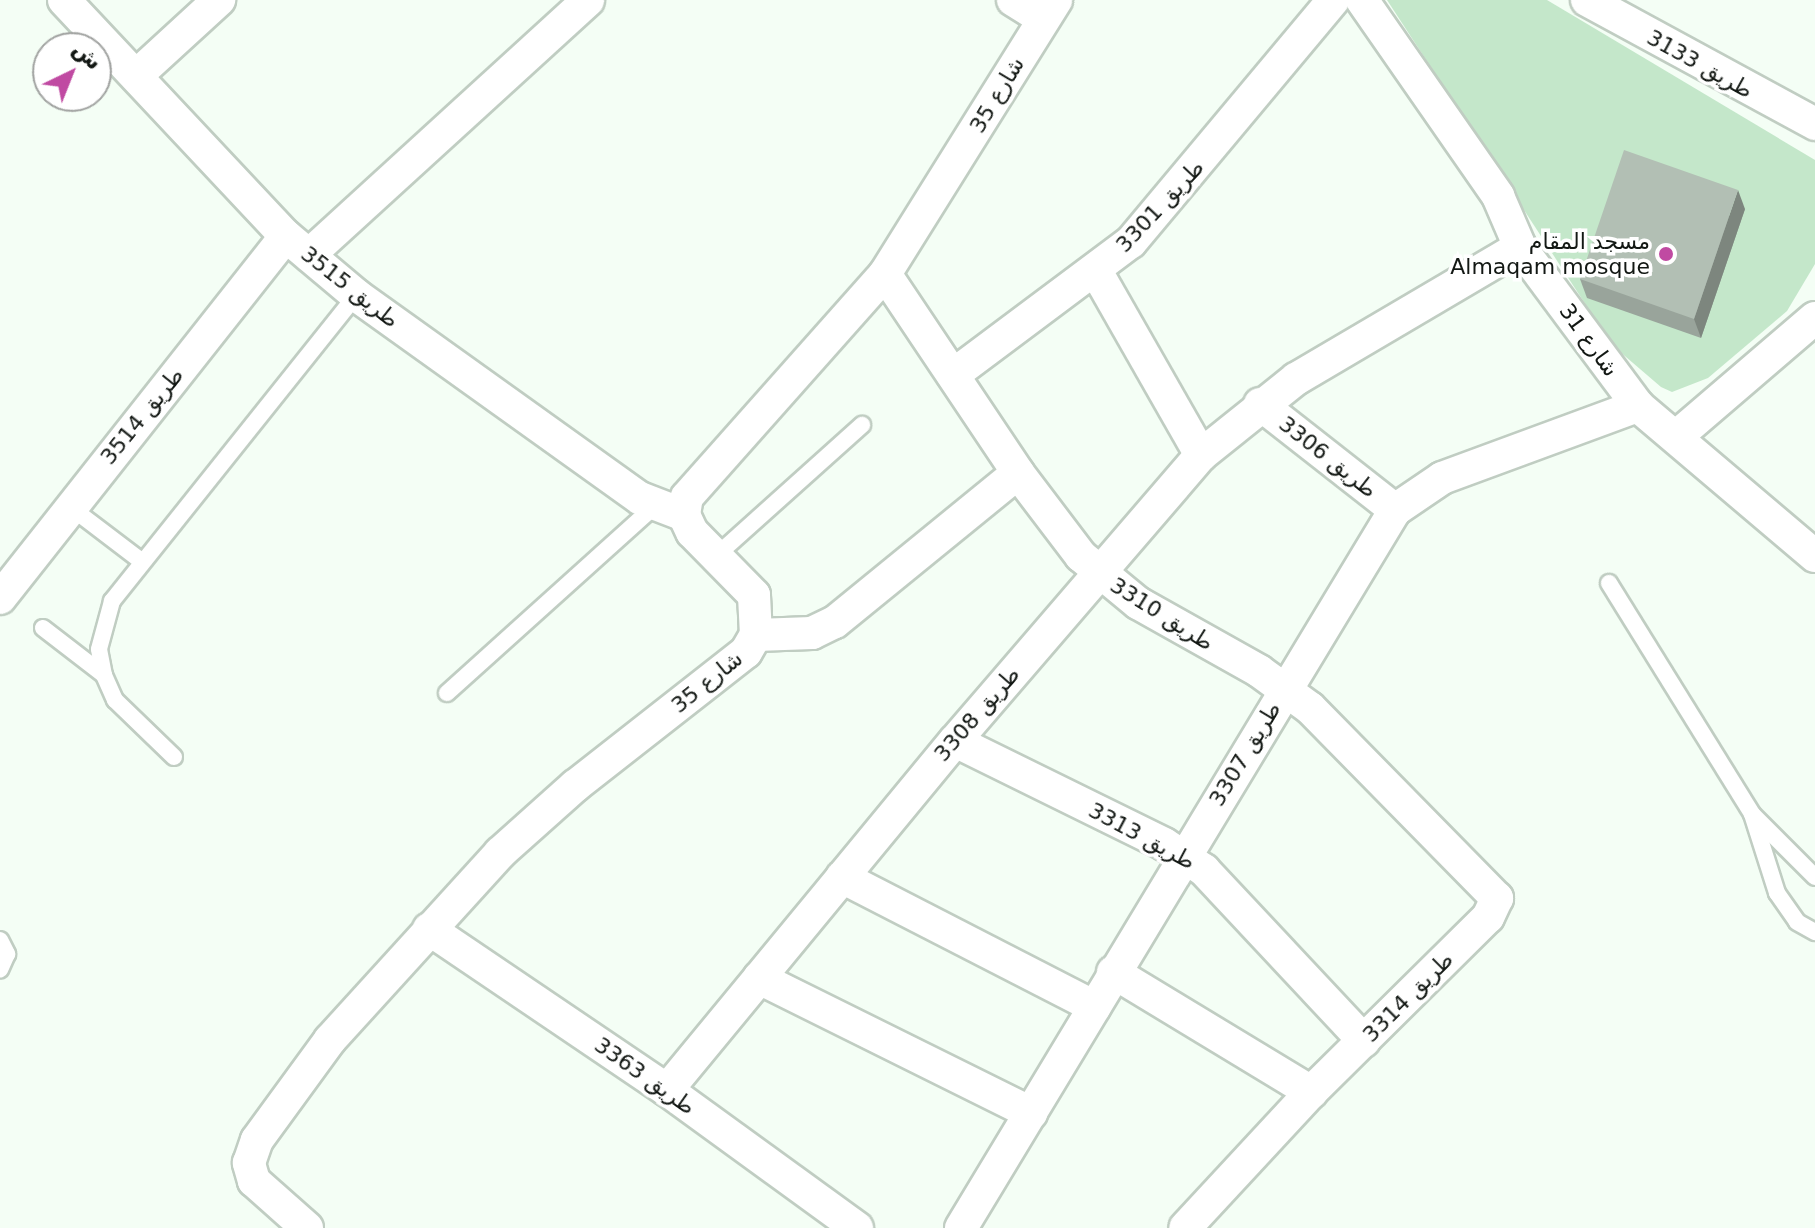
<!DOCTYPE html>
<html>
<head>
<meta charset="utf-8">
<style>
  body { margin:0 }
  #map { position:relative; width:1815px; height:1228px; overflow:hidden; background:#f4fef5; font-family:"DejaVu Sans","Noto Sans Arabic",sans-serif }
  div>[style] { position:absolute }
  .green>* { inset:0; background:#c4e7ca }
  .roads { filter:drop-shadow(2px 0 #c0cdc2) drop-shadow(-2px 0 #c0cdc2) drop-shadow(0 2px #c0cdc2) drop-shadow(0 -2px #c0cdc2) }
  .lane>* { height:16px; margin:-8px; padding:0 8px; transform-origin:8px; border-radius:8px; background:#fff }
  .street>* { height:32px; margin:-16px; padding:0 16px; transform-origin:16px; border-radius:16px; background:#fff }
  .wall>* { inset:0; background:#99a49b }
  .shaded-wall>* { inset:0; background:#7d867e }
  .building>* { inset:0; background:#b2bfb4 }
  .dots>* { width:22px; height:22px; translate:-50% -50%; box-sizing:border-box; border:4px solid #fff; border-radius:50% }
  span { translate:-50% -50%; white-space:nowrap; text-align:center; line-height:1.15; -webkit-text-stroke:7px #fff; paint-order:stroke }
  .street-label { font-size:22px; color:#131814 }
  .poi-label { font-size:22px; color:#131814 }
  .right { translate:-100% -50%; text-align:right }
  .north { position:absolute; left:32px; top:32px; width:80px; height:80px; box-sizing:border-box; background:#fff; border:2px solid #a1a3a1; border-radius:50%; rotate:43deg; font-size:22px; font-weight:700; line-height:32px; text-align:center; color:#131814 }
  .north::after { content:''; display:block; margin:auto; width:28px; height:36px; background:#c04aa2; clip-path:polygon(50% 0,100% 100%,50% 72%,0 100%) }
</style>
</head>
<body>
<div id="map">
  <div class="green">
    <div style="clip-path:polygon(1387px 0,1547px 0,1815px 160px,1815px 264px,1787px 311px,1708px 378px,1672px 392px,1661px 387px,1612px 345px)"></div>
  </div>
  <div class="roads">
    <div class="lane">
      <div style="left:69px;top:506px;width:89px;rotate:37.3deg"></div>
      <div style="left:717px;top:555px;width:195px;rotate:-41.9deg"></div>
      <div style="left:1609px;top:583px;width:272px;rotate:58.2deg"></div>
      <div style="left:1752px;top:814px;width:83px;rotate:72.4deg"></div>
      <div style="left:1777px;top:893px;width:35px;rotate:55deg"></div>
      <div style="left:1797px;top:922px;width:21px;rotate:29deg"></div>
      <div style="left:43px;top:628px;width:77px;rotate:37.6deg"></div>
      <div style="left:447px;top:693px;width:280px;rotate:-42deg"></div>
      <div style="left:174px;top:757px;width:82px;rotate:-136deg"></div>
      <div style="left:115px;top:700px;width:27px;rotate:-114deg"></div>
      <div style="left:104px;top:675px;width:26px;rotate:-101deg"></div>
      <div style="left:99px;top:649px;width:50px;rotate:-74.8deg"></div>
      <div style="left:112px;top:601px;width:391px;rotate:-51.4deg"></div>
      <div style="left:1752px;top:814px;width:89px;rotate:45deg"></div>
      <div style="left:0;top:940px;width:16px;rotate:63deg"></div>
      <div style="left:7px;top:954px;width:17px;rotate:114deg"></div>
    </div>
    <div class="street">
      <div style="left:64px;top:0;width:324px;rotate:46.8deg"></div>
      <div style="left:286px;top:236px;width:92px;rotate:40.1deg"></div>
      <div style="left:356px;top:295px;width:349px;rotate:35.6deg"></div>
      <div style="left:640px;top:498px;width:47px;rotate:21.1deg"></div>
      <div style="left:1013px;top:0;width:36px;rotate:32deg"></div>
      <div style="left:1362px;top:0;width:239px;rotate:55.2deg"></div>
      <div style="left:1498px;top:196px;width:56px;rotate:66.7deg"></div>
      <div style="left:1520px;top:247px;width:198px;rotate:53.4deg"></div>
      <div style="left:1638px;top:406px;width:232px;rotate:40.3deg"></div>
      <div style="left:1587px;top:0;width:260px;rotate:28.5deg"></div>
      <div style="left:136px;top:76px;width:113px;rotate:-42.5deg"></div>
      <div style="left:309px;top:255px;width:378px;rotate:-42.4deg"></div>
      <div style="left:1096px;top:271px;width:212px;rotate:60.3deg"></div>
      <div style="left:885px;top:274px;width:239px;rotate:56.2deg"></div>
      <div style="left:1018px;top:473px;width:104px;rotate:52.8deg"></div>
      <div style="left:1081px;top:556px;width:74px;rotate:39.5deg"></div>
      <div style="left:1138px;top:603px;width:139px;rotate:29.3deg"></div>
      <div style="left:1259px;top:671px;width:63px;rotate:36deg"></div>
      <div style="left:1310px;top:708px;width:267px;rotate:45.5deg"></div>
      <div style="left:1497px;top:898px;width:21px;rotate:115deg"></div>
      <div style="left:1488px;top:917px;width:249px;rotate:135.3deg"></div>
      <div style="left:1311px;top:1092px;width:185px;rotate:132.8deg"></div>
      <div style="left:953px;top:375px;width:222px;rotate:-36.8deg"></div>
      <div style="left:1131px;top:242px;width:315px;rotate:-50.1deg"></div>
      <div style="left:1260px;top:404px;width:172px;rotate:38.1deg"></div>
      <div style="left:1676px;top:437px;width:183px;rotate:-40.6deg"></div>
      <div style="left:0;top:598px;width:461px;rotate:-51.7deg"></div>
      <div style="left:756px;top:635px;width:56px;rotate:-2deg"></div>
      <div style="left:812px;top:633px;width:25px;rotate:-26deg"></div>
      <div style="left:835px;top:622px;width:236px;rotate:-39.2deg"></div>
      <div style="left:955px;top:741px;width:233px;rotate:26.2deg"></div>
      <div style="left:1164px;top:844px;width:48px;rotate:33deg"></div>
      <div style="left:1204px;top:870px;width:234px;rotate:46.9deg"></div>
      <div style="left:842px;top:877px;width:284px;rotate:27.2deg"></div>
      <div style="left:429px;top:929px;width:287px;rotate:34.1deg"></div>
      <div style="left:667px;top:1090px;width:235px;rotate:36deg"></div>
      <div style="left:1113px;top:972px;width:232px;rotate:31.2deg"></div>
      <div style="left:759px;top:978px;width:304px;rotate:26.4deg"></div>
      <div style="left:667px;top:1090px;width:452px;rotate:-50.5deg"></div>
      <div style="left:955px;top:741px;width:377px;rotate:-49.3deg"></div>
      <div style="left:1201px;top:455px;width:122px;rotate:-38.7deg"></div>
      <div style="left:1296px;top:379px;width:260px;rotate:-30.5deg"></div>
      <div style="left:307px;top:1228px;width:71px;rotate:-138.4deg"></div>
      <div style="left:254px;top:1181px;width:19px;rotate:-106deg"></div>
      <div style="left:249px;top:1163px;width:24px;rotate:-71deg"></div>
      <div style="left:257px;top:1140px;width:124px;rotate:-53.9deg"></div>
      <div style="left:330px;top:1040px;width:253px;rotate:-47.7deg"></div>
      <div style="left:500px;top:853px;width:101px;rotate:-41.8deg"></div>
      <div style="left:575px;top:786px;width:217px;rotate:-38.1deg"></div>
      <div style="left:746px;top:652px;width:20px;rotate:-60deg"></div>
      <div style="left:756px;top:635px;width:40px;rotate:-92.9deg"></div>
      <div style="left:754px;top:595px;width:88px;rotate:-134.5deg"></div>
      <div style="left:692px;top:532px;width:19px;rotate:-115deg"></div>
      <div style="left:684px;top:515px;width:18px;rotate:-81deg"></div>
      <div style="left:687px;top:497px;width:298px;rotate:-48.4deg"></div>
      <div style="left:885px;top:274px;width:323px;rotate:-58deg"></div>
      <div style="left:961px;top:1228px;width:839px;rotate:-58.85deg"></div>
      <div style="left:1395px;top:510px;width:57px;rotate:-34.2deg"></div>
      <div style="left:1442px;top:478px;width:209px;rotate:-20.2deg"></div>
    </div>
  </div>
  <div class="wall">
    <div style="clip-path:polygon(1745px 209px,1701px 338px,1587px 298px,1580px 279px)"></div>
  </div>
  <div class="shaded-wall">
    <div style="clip-path:polygon(1738px 190px,1745px 209px,1701px 338px,1694px 319px)"></div>
  </div>
  <div class="building">
    <div style="clip-path:polygon(1624px 150px,1738px 190px,1694px 319px,1580px 279px)"></div>
  </div>
  <div class="dots">
    <div style="left:1666px;top:254px;background:#c04aa2"></div>
  </div>
  <div class="street-label">
    <span style="left:1700px;top:64px;rotate:29deg">طريق 3133</span>
    <span style="left:997px;top:95px;rotate:-59deg">شارع 35</span>
    <span style="left:1160px;top:206px;rotate:-47deg">طريق 3301</span>
    <span style="left:350px;top:287px;rotate:38deg">طريق 3515</span>
    <span style="left:1589px;top:340px;rotate:54deg">شارع 31</span>
    <span style="left:142px;top:416px;rotate:-51deg">طريق 3514</span>
    <span style="left:1328px;top:457px;rotate:38deg">طريق 3306</span>
    <span style="left:1162px;top:614px;rotate:32deg">طريق 3310</span>
    <span style="left:707px;top:682px;rotate:-39deg">شارع 35</span>
    <span style="left:977px;top:714px;rotate:-49deg">طريق 3308</span>
    <span style="left:1245px;top:754px;rotate:-59deg">طريق 3307</span>
    <span style="left:1142px;top:836px;rotate:28deg">طريق 3313</span>
    <span style="left:1408px;top:997px;rotate:-45deg">طريق 3314</span>
    <span style="left:645px;top:1076px;rotate:35deg">طريق 3363</span>
  </div>
  <div class="poi-label">
    <span class="right" style="left:1650px;top:254px">مسجد المقام<br>Almaqam mosque</span>
  </div>
  <div class="north">ش</div>
</div>
</body>
</html>
